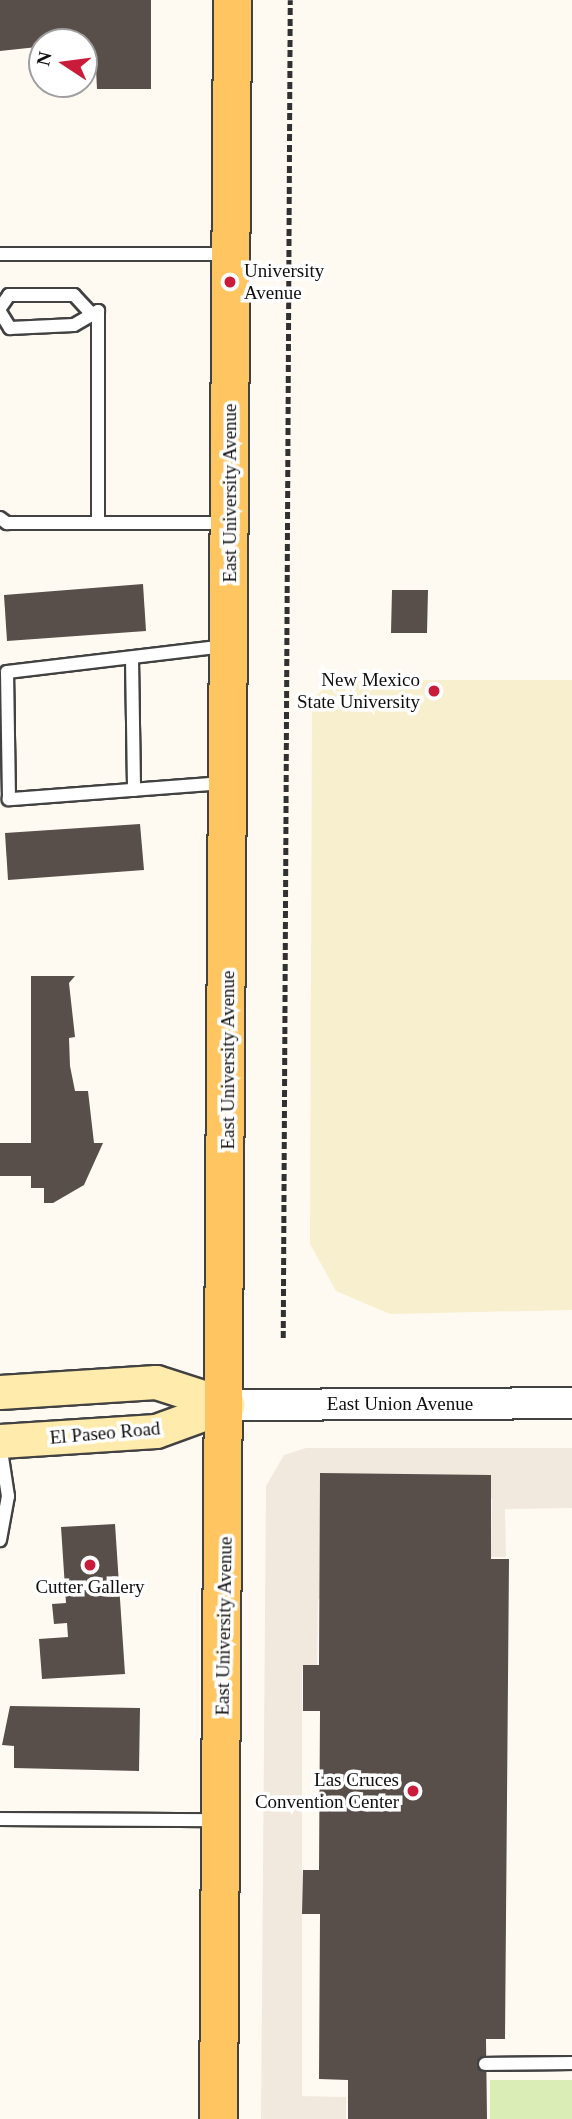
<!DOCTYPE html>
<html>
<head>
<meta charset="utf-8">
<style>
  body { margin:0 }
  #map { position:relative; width:572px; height:2119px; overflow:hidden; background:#fffaf1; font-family:"Times New Roman",serif }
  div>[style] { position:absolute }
  .farmland>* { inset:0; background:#f7efce }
  .green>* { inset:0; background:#daedb7 }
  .plaza>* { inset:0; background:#f1e9de }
  .building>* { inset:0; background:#584e4a }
  .path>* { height:4.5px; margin-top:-2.25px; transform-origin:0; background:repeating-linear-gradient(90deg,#313131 0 7px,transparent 0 10.5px) }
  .roads { filter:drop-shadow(2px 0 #424242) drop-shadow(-2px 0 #424242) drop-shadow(0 2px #424242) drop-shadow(0 -2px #424242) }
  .service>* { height:12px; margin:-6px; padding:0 6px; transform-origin:6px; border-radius:6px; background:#fff }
  .tertiary>* { height:30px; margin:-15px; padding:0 15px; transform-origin:15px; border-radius:15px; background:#fff }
  .secondary>* { height:33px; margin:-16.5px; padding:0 16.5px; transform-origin:16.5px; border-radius:16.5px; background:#ffebac }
  .primary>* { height:37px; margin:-18.5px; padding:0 18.5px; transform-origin:18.5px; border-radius:18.5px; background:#ffc561 }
  .dots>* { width:19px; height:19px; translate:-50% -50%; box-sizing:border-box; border:4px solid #fff; border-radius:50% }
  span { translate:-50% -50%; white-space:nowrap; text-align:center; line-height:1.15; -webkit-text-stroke:7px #fff; paint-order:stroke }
  .poi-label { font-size:19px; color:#0f0f0f }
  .left { translate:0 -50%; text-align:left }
  .right { translate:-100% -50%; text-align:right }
  .street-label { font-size:19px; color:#0f0f0f }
  .north { position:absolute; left:28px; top:28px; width:70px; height:70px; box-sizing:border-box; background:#fff; border:2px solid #9f9f9f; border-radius:50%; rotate:283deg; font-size:19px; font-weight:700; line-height:28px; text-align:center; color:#0f0f0f }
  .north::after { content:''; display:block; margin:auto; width:24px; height:32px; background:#ca1c3a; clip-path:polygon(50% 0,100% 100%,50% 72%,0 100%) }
</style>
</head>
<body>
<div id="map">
  <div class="farmland">
    <div style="clip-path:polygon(364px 680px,572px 680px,572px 1310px,390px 1314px,336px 1291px,310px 1244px,312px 699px,326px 687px)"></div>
  </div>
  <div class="green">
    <div style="clip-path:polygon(490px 2080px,572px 2080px,572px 2119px,490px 2119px)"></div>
  </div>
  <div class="plaza">
    <div style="clip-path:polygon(306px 1448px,572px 1448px,572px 1508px,505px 1509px,506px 1557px,491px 1557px,492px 1499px,379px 1500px,335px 1599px,318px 1599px,317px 1666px,302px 1666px,302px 2096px,346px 2097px,346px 2119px,261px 2119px,266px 1486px,284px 1455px)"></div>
  </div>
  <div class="building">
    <div style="clip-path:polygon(0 0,151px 0,151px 89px,97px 89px,96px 69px,84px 70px,84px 42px,0 51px)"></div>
    <div style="clip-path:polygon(143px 584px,146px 631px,7px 641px,4px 595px)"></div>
    <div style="clip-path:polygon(392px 590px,428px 590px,427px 633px,391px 633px)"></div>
    <div style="clip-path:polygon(140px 824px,144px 870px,8px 880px,5px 833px)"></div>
    <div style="clip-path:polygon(31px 976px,75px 976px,69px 983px,75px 1037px,69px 1038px,70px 1066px,75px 1091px,88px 1091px,94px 1143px,103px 1143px,84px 1185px,53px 1203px,44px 1203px,44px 1188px,31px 1188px,31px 1176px,0 1176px,0 1143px,31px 1143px)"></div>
    <div style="clip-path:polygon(320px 1473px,491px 1475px,491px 1559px,509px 1559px,505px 2039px,486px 2039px,487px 2119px,348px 2119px,348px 2080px,319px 2079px,320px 1914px,302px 1914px,303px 1870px,319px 1870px,320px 1711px,303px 1711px,303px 1665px,319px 1665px)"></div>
    <div style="clip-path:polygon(115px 1524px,125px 1674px,42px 1679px,39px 1639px,68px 1637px,67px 1623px,54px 1624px,52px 1604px,66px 1603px,61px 1527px)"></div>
    <div style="clip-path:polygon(10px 1706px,140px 1708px,139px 1771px,14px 1768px,14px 1746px,2px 1745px)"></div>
  </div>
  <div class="path">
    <div style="left:283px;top:1338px;width:1338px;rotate:-89.7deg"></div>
  </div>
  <div class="roads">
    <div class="service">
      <div style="left:0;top:254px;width:227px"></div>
      <div style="left:0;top:308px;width:16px;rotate:-55deg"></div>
      <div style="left:9px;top:295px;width:65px"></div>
      <div style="left:74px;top:295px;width:22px;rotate:47deg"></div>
      <div style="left:0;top:312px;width:19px;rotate:58deg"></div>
      <div style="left:10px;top:328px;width:64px;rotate:-2.7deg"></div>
      <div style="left:74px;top:325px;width:28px;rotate:-30deg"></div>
      <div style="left:98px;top:311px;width:212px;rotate:90deg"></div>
      <div style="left:0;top:518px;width:9px;rotate:36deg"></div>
      <div style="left:7px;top:523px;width:219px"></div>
      <div style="left:132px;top:659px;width:131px;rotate:89.1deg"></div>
      <div style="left:224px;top:783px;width:216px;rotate:175.7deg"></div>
      <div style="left:9px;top:799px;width:127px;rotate:-90.9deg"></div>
      <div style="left:7px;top:672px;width:221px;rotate:-6.8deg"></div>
      <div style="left:0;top:1444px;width:53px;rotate:81.3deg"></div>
      <div style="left:8px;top:1496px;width:45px;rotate:100.3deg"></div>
      <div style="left:0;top:1819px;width:217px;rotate:0.3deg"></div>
      <div style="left:485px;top:2064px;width:87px;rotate:-0.7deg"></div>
    </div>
    <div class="tertiary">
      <div style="left:227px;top:1405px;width:345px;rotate:-0.3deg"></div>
    </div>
    <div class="secondary">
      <div style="left:0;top:1392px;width:156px;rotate:-3.7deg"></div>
      <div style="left:156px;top:1382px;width:75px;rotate:17.9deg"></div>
      <div style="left:0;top:1441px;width:156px;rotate:-3.7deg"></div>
      <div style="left:156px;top:1431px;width:76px;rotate:-20.1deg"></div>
    </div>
    <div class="primary">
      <div style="left:218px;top:2119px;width:2119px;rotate:-89.62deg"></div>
    </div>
  </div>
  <div class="dots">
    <div style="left:230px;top:282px;background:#ca1c3a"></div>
    <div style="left:434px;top:691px;background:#ca1c3a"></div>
    <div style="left:90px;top:1565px;background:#ca1c3a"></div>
    <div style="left:413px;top:1791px;background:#ca1c3a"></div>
  </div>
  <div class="poi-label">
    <span class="left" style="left:244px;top:282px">University<br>Avenue</span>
    <span class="right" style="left:420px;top:691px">New Mexico<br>State University</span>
    <span style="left:90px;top:1587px">Cutter Gallery</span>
    <span class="right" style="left:399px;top:1791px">Las Cruces<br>Convention Center</span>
  </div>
  <div class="street-label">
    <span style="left:230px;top:493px;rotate:-90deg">East University Avenue</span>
    <span style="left:228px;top:1060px;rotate:-90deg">East University Avenue</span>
    <span style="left:400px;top:1404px">East Union Avenue</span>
    <span style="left:105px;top:1433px;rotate:-5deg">El Paseo Road</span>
    <span style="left:224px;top:1626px;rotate:-89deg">East University Avenue</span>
  </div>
  <div class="north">N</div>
</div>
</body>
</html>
